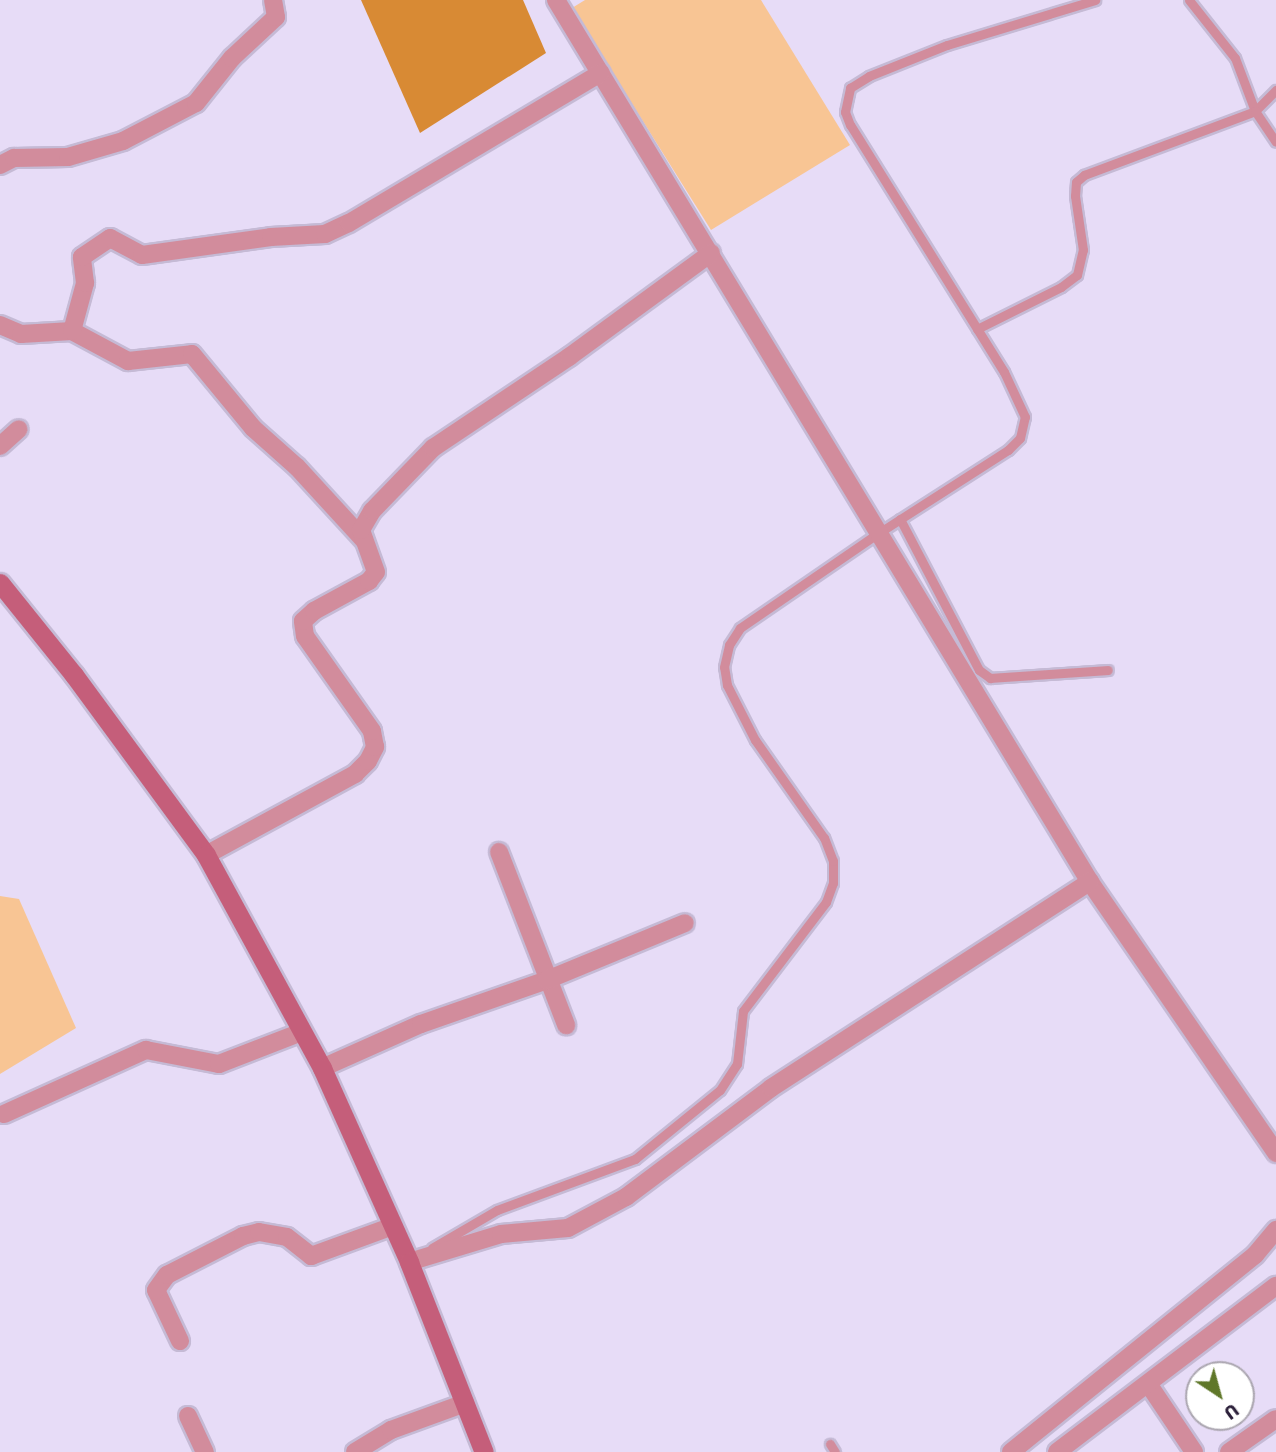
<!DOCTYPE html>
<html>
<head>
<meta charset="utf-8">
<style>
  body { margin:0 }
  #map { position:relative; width:1276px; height:1452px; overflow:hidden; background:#e7dcf7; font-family:Signika,sans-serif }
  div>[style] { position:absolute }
  .green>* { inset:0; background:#f8c594 }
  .forest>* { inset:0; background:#d88a34 }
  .roads { filter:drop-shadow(2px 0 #c5bad5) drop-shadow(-2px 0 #c5bad5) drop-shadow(0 2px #c5bad5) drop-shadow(0 -2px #c5bad5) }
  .service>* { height:9px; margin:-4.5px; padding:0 4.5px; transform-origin:4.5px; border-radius:4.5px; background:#d28c9c }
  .minor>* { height:18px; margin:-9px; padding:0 9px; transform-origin:9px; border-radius:9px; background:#d28c9c }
  .secondary>* { height:19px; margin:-9.5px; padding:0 9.5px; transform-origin:9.5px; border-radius:9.5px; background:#c55e7a }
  span { translate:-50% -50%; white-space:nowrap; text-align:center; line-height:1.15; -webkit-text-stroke:7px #fff; paint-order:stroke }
  .north { position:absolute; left:1185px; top:1361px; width:70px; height:70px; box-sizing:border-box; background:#fff; border:2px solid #aba6b0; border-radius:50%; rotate:144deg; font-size:19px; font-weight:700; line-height:28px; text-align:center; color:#2c203a }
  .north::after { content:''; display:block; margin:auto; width:24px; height:32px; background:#5f7729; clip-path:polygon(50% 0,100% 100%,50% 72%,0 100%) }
</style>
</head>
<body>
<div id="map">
  <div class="green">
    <div style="clip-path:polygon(585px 0,761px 0,850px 145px,711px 230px,572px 8px)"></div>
    <div style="clip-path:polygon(0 896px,19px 899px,76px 1028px,0 1074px)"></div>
  </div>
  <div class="forest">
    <div style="clip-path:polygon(361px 0,523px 0,546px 53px,420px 133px)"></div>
  </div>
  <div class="roads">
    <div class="service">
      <div style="left:1189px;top:0;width:74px;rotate:51.6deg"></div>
      <div style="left:1235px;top:58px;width:57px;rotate:69.3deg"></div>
      <div style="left:1255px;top:111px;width:30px;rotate:-45deg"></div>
      <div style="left:977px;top:329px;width:94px;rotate:-26.6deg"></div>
      <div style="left:1061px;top:287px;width:20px;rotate:-37deg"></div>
      <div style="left:1077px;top:275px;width:26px;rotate:-77deg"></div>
      <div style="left:1083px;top:250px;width:55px;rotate:-98.4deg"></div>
      <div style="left:1075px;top:196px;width:14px;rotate:-86deg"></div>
      <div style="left:1076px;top:182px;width:11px;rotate:-41deg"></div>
      <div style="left:1084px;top:175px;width:183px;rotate:-20.5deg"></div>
      <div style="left:1255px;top:111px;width:37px;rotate:56deg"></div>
      <div style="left:900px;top:519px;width:170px;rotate:62.4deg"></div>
      <div style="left:979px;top:670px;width:14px;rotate:36deg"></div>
      <div style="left:990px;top:678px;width:118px;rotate:-3.9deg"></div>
      <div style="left:432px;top:1248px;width:75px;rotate:-30.3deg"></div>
      <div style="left:497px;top:1210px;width:147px;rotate:-20.3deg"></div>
      <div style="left:635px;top:1159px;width:109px;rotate:-39.1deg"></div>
      <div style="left:720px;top:1090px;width:31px;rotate:-57deg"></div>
      <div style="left:737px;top:1064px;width:53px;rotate:-83.5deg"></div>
      <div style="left:743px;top:1011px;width:137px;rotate:-52.7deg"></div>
      <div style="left:826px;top:902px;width:20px;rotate:-70deg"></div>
      <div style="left:833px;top:883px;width:22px;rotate:-90deg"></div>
      <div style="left:833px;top:861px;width:25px;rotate:-111deg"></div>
      <div style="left:824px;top:838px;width:120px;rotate:-125.1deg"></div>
      <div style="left:755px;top:740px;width:62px;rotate:-117deg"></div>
      <div style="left:727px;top:685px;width:18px;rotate:-99deg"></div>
      <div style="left:724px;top:667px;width:23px;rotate:-77deg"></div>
      <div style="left:729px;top:645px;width:20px;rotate:-57deg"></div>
      <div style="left:740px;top:628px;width:166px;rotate:-34.5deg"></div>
      <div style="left:877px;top:534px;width:156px;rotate:-32.7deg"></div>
      <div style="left:1008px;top:450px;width:17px;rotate:-45deg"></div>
      <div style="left:1020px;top:438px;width:22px;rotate:-77deg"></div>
      <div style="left:1025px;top:417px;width:50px;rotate:-115deg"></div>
      <div style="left:1004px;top:372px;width:291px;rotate:-121.9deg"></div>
      <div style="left:850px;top:125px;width:14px;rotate:-111deg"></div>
      <div style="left:845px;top:112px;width:25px;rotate:-78deg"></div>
      <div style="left:850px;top:88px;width:22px;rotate:-32deg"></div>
      <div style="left:869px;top:76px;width:84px;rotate:-21.7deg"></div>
      <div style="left:947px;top:45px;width:155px;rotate:-16.9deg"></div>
      <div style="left:830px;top:1444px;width:9px;rotate:58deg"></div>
    </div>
    <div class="minor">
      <div style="left:556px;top:0;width:1031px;rotate:58.81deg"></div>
      <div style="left:1090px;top:882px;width:329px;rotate:55.5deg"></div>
      <div style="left:0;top:165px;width:16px;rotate:-27deg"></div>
      <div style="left:14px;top:158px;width:54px;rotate:-1.1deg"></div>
      <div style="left:68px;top:157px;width:57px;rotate:-16.2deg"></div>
      <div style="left:123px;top:141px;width:82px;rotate:-27.5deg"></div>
      <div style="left:196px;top:103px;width:58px;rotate:-51.3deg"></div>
      <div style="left:232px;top:58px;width:60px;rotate:-43deg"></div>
      <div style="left:276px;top:17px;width:17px;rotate:-100deg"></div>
      <div style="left:0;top:325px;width:23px;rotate:23deg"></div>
      <div style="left:21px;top:334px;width:51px;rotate:-3.4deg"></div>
      <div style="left:72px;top:331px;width:64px;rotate:28.2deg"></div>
      <div style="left:128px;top:361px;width:64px;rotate:-6.2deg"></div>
      <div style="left:192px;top:354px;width:96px;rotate:50.5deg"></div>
      <div style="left:253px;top:428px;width:59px;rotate:41.6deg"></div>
      <div style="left:297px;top:467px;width:98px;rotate:47.5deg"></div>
      <div style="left:72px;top:331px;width:50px;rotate:-74.8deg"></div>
      <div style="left:85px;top:283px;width:26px;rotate:-97deg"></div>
      <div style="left:82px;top:257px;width:34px;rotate:-34deg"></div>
      <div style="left:110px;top:238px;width:36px;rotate:28deg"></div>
      <div style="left:142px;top:255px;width:130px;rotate:-7.9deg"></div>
      <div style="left:271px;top:237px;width:54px;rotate:-3.2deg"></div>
      <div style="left:325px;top:234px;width:26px;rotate:-25deg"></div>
      <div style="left:349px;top:223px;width:293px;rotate:-30.8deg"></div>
      <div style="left:0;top:446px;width:25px;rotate:-42deg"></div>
      <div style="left:499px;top:852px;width:186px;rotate:68.8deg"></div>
      <div style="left:206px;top:855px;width:170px;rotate:-28.5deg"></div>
      <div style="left:355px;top:774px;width:18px;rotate:-45deg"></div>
      <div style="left:368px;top:761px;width:16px;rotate:-63deg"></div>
      <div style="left:375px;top:747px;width:16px;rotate:-101deg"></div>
      <div style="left:372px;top:731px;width:116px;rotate:-125.2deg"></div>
      <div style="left:305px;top:636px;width:15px;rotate:-98deg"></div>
      <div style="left:303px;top:621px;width:15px;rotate:-42deg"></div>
      <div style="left:314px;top:611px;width:63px;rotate:-28.6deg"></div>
      <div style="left:369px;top:581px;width:11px;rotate:-52deg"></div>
      <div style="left:376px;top:572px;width:45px;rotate:-109.7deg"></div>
      <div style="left:361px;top:530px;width:22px;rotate:-60deg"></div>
      <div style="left:372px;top:511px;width:88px;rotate:-45.9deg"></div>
      <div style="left:433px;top:448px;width:164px;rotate:-33.8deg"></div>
      <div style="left:569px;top:357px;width:176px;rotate:-36.2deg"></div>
      <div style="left:322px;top:1068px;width:108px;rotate:-24deg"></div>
      <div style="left:421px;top:1024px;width:133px;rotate:-19.2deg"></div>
      <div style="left:547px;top:980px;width:149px;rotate:-22.4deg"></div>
      <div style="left:4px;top:1114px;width:156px;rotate:-24.3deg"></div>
      <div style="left:146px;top:1050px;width:74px;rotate:10.9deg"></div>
      <div style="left:219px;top:1064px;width:89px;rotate:-21.1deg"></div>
      <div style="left:409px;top:1262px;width:96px;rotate:-16.9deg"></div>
      <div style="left:501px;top:1234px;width:67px;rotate:-5.1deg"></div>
      <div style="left:568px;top:1228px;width:66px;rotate:-28.1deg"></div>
      <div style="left:626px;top:1197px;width:181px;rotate:-36.9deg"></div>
      <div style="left:771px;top:1088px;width:380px;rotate:-32.9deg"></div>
      <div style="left:180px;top:1341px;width:56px;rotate:-115.2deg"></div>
      <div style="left:156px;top:1290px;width:19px;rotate:-54deg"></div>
      <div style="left:167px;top:1275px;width:85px;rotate:-27.2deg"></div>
      <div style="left:243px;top:1236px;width:16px;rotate:-14deg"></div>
      <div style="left:259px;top:1232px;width:28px;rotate:10deg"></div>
      <div style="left:287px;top:1237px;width:31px;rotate:38deg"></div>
      <div style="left:311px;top:1256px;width:87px;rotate:-20.1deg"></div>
      <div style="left:1149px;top:1385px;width:81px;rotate:56.1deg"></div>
      <div style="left:188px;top:1416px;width:40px;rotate:65deg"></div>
      <div style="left:355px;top:1452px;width:42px;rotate:-31.4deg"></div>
      <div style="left:391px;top:1430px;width:79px;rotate:-20deg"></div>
      <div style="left:1011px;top:1452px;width:314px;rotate:-38.9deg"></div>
      <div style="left:1255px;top:1255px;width:33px;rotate:-50deg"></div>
      <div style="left:1057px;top:1452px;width:275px;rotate:-37.2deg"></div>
      <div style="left:1229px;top:1452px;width:57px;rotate:-35.1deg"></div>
    </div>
    <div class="secondary">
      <div style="left:0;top:583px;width:118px;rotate:51.2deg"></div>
      <div style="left:74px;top:675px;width:223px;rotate:53.7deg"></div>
      <div style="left:206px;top:855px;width:243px;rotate:61.4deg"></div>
      <div style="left:322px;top:1068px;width:213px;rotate:65.8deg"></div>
      <div style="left:409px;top:1262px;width:204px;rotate:68.5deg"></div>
    </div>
  </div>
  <div class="north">U</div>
</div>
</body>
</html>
